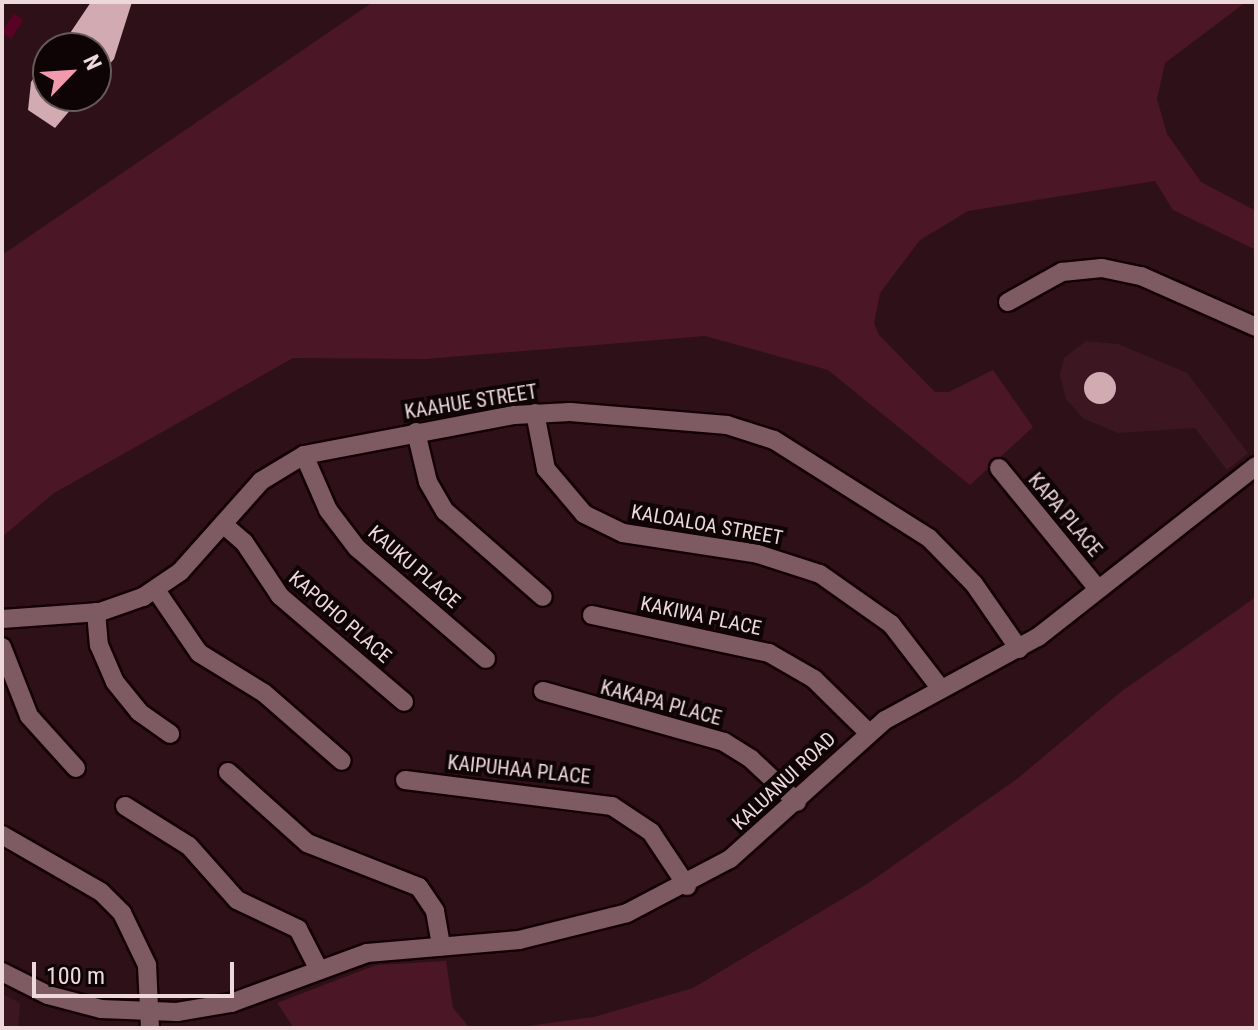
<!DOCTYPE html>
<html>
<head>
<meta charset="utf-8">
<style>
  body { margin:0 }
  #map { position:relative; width:1258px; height:1030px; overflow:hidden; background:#2e1118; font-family:"Roboto Condensed",sans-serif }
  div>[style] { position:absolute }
  .built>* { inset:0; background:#3c1721 }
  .green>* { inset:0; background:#4b1625 }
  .water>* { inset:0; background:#5a0226 }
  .building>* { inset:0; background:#d2aab1 }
  .round { border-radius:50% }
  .roads { filter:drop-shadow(2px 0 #140005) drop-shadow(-2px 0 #140005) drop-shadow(0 2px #140005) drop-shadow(0 -2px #140005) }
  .minor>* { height:18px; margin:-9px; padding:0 9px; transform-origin:9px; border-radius:9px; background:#7e5b62 }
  span { translate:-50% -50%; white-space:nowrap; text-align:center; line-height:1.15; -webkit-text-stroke:8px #0e0405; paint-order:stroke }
  .street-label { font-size:20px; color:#edd8dc }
  .frame { position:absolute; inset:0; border:4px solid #edd8dc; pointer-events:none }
  .north { position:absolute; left:32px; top:32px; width:80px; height:80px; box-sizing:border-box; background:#0e0405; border:2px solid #67595b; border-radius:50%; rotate:65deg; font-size:22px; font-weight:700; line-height:32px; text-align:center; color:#edd8dc }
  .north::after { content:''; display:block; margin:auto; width:28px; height:36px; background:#f29aad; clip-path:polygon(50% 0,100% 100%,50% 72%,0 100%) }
  .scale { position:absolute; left:32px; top:962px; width:202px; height:36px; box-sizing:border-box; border:4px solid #edd8dc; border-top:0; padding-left:10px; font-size:24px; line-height:28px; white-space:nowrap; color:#edd8dc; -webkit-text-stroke:6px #0e0405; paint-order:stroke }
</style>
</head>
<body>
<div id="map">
  <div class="built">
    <div style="clip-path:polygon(1086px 341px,1118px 344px,1187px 373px,1248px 453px,1227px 470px,1195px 428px,1118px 433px,1084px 419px,1066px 399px,1060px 375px,1064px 358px)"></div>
    <div style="clip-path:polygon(2px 994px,20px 1003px,18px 1028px,2px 1028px)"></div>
  </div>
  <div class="green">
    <div style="clip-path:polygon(373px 2px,1246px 2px,1165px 63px,1157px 99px,1167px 134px,1201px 182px,1256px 211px,1256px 250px,1173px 210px,1155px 181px,968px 211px,920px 240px,880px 293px,874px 323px,879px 335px,935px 392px,949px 392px,993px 370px,1033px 427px,970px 485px,828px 370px,705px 336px,426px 359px,293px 358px,54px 493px,2px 537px,2px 255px)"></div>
    <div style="clip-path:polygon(1256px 597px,1256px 1028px,512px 1028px,594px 1017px,693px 988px,867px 884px,1017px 779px,1122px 691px)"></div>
    <div style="clip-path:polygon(446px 961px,453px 1008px,470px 1028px,294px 1028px,277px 1003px,376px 965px)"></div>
  </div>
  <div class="water">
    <div style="clip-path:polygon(14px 13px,23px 20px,11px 39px,2px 32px)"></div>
  </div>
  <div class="building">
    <div style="clip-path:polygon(91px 2px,132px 2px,114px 59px,96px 80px,96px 48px,60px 48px)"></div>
    <div style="clip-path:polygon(48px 57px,48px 96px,82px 96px,55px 128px,28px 110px,31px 82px)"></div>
    <div class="round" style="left:1084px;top:372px;width:32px;height:32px"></div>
  </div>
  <div class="roads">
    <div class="minor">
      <div style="left:1008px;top:302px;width:62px;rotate:-29.1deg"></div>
      <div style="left:1062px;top:272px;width:40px;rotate:-5.7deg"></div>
      <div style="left:1102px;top:268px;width:40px;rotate:12deg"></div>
      <div style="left:1141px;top:276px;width:126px;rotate:23.9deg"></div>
      <div style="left:535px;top:413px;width:57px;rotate:78.9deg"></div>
      <div style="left:546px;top:469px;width:59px;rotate:49.8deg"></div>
      <div style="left:584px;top:514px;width:43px;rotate:26deg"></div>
      <div style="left:623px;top:533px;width:137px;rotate:8.8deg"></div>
      <div style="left:758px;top:554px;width:65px;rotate:17.9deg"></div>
      <div style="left:820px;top:574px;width:87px;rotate:35.2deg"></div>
      <div style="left:891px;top:624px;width:82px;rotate:52.4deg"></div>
      <div style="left:416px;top:432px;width:51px;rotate:76.5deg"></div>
      <div style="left:428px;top:482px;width:34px;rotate:60deg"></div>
      <div style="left:445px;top:511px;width:130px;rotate:41.3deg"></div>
      <div style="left:304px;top:455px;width:60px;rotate:66.4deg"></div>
      <div style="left:328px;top:510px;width:48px;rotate:52.7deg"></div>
      <div style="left:357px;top:548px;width:170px;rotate:40.7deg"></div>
      <div style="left:999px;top:468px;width:156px;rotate:50.7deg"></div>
      <div style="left:223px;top:524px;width:28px;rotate:41deg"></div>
      <div style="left:244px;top:542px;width:65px;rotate:56.3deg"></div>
      <div style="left:280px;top:596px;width:163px;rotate:40.5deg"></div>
      <div style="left:156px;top:590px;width:76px;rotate:55.7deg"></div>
      <div style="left:199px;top:653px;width:76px;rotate:31.6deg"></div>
      <div style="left:264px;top:693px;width:103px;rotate:41.1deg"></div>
      <div style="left:96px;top:612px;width:33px;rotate:85deg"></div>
      <div style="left:99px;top:645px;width:40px;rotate:66.6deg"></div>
      <div style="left:115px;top:682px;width:38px;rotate:51deg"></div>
      <div style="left:139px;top:712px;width:38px;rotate:35deg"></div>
      <div style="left:592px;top:615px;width:181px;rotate:12.1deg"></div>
      <div style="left:769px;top:653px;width:52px;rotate:30deg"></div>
      <div style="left:814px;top:679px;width:77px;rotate:44.5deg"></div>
      <div style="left:2px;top:619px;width:98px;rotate:-4.1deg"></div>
      <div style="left:100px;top:612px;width:46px;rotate:-19.2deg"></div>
      <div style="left:143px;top:597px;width:45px;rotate:-34deg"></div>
      <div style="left:180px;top:572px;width:122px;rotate:-48.3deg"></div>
      <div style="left:261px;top:481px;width:50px;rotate:-31.2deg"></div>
      <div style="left:304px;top:455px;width:214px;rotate:-10.8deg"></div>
      <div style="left:514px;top:415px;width:56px;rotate:-3.1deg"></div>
      <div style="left:570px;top:412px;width:158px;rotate:4.7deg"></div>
      <div style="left:727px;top:425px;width:49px;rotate:17.7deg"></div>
      <div style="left:774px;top:440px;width:183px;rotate:32.3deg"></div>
      <div style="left:929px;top:538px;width:64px;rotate:45.6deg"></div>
      <div style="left:974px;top:584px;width:79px;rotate:55.3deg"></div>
      <div style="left:2px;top:647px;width:74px;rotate:68.6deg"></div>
      <div style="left:29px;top:716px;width:70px;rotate:47.9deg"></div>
      <div style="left:543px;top:691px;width:188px;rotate:15.7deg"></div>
      <div style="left:724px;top:742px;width:32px;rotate:32deg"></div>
      <div style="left:751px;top:759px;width:63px;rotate:43.1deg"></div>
      <div style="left:228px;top:772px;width:106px;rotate:41.9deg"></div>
      <div style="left:307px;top:843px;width:120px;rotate:21.4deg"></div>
      <div style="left:419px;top:887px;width:29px;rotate:56deg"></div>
      <div style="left:435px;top:911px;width:36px;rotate:80deg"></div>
      <div style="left:405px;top:780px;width:209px;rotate:7.2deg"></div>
      <div style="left:612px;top:806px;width:47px;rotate:33.7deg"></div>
      <div style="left:651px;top:832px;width:65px;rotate:56.3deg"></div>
      <div style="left:125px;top:806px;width:75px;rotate:32deg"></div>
      <div style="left:189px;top:846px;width:72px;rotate:48.4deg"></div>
      <div style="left:237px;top:900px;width:68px;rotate:25.4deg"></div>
      <div style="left:298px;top:929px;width:46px;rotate:62.9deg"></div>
      <div style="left:2px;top:835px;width:114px;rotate:29.9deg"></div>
      <div style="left:101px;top:892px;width:30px;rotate:45deg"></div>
      <div style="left:122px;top:913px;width:58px;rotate:64.3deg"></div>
      <div style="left:147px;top:965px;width:63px;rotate:87.3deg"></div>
      <div style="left:2px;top:972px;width:51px;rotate:26.6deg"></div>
      <div style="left:48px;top:995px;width:55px;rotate:14.8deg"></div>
      <div style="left:101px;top:1009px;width:76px;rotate:2.3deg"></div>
      <div style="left:177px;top:1012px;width:55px;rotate:-9.5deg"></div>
      <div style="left:231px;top:1003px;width:145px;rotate:-20.2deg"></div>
      <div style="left:367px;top:953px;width:153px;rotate:-4.9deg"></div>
      <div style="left:519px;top:940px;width:111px;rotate:-14deg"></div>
      <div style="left:627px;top:913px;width:116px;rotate:-27.7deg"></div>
      <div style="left:730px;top:859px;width:208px;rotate:-41.9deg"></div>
      <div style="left:885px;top:720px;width:174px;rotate:-28.5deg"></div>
      <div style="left:1038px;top:637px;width:277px;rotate:-38.1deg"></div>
    </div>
  </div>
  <div class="street-label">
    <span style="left:471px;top:402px;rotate:-9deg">KAAHUE STREET</span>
    <span style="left:1065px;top:515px;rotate:50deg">KAPA PLACE</span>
    <span style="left:707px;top:525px;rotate:10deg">KALOALOA STREET</span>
    <span style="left:414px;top:567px;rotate:41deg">KAUKU PLACE</span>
    <span style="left:701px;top:616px;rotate:12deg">KAKIWA PLACE</span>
    <span style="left:340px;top:617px;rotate:41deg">KAPOHO PLACE</span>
    <span style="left:661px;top:703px;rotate:15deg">KAKAPA PLACE</span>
    <span style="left:519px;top:770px;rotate:6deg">KAIPUHAA PLACE</span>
    <span style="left:784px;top:781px;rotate:-43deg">KALUANUI ROAD</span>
  </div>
  <div class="frame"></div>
  <div class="north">N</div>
  <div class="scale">100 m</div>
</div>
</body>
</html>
